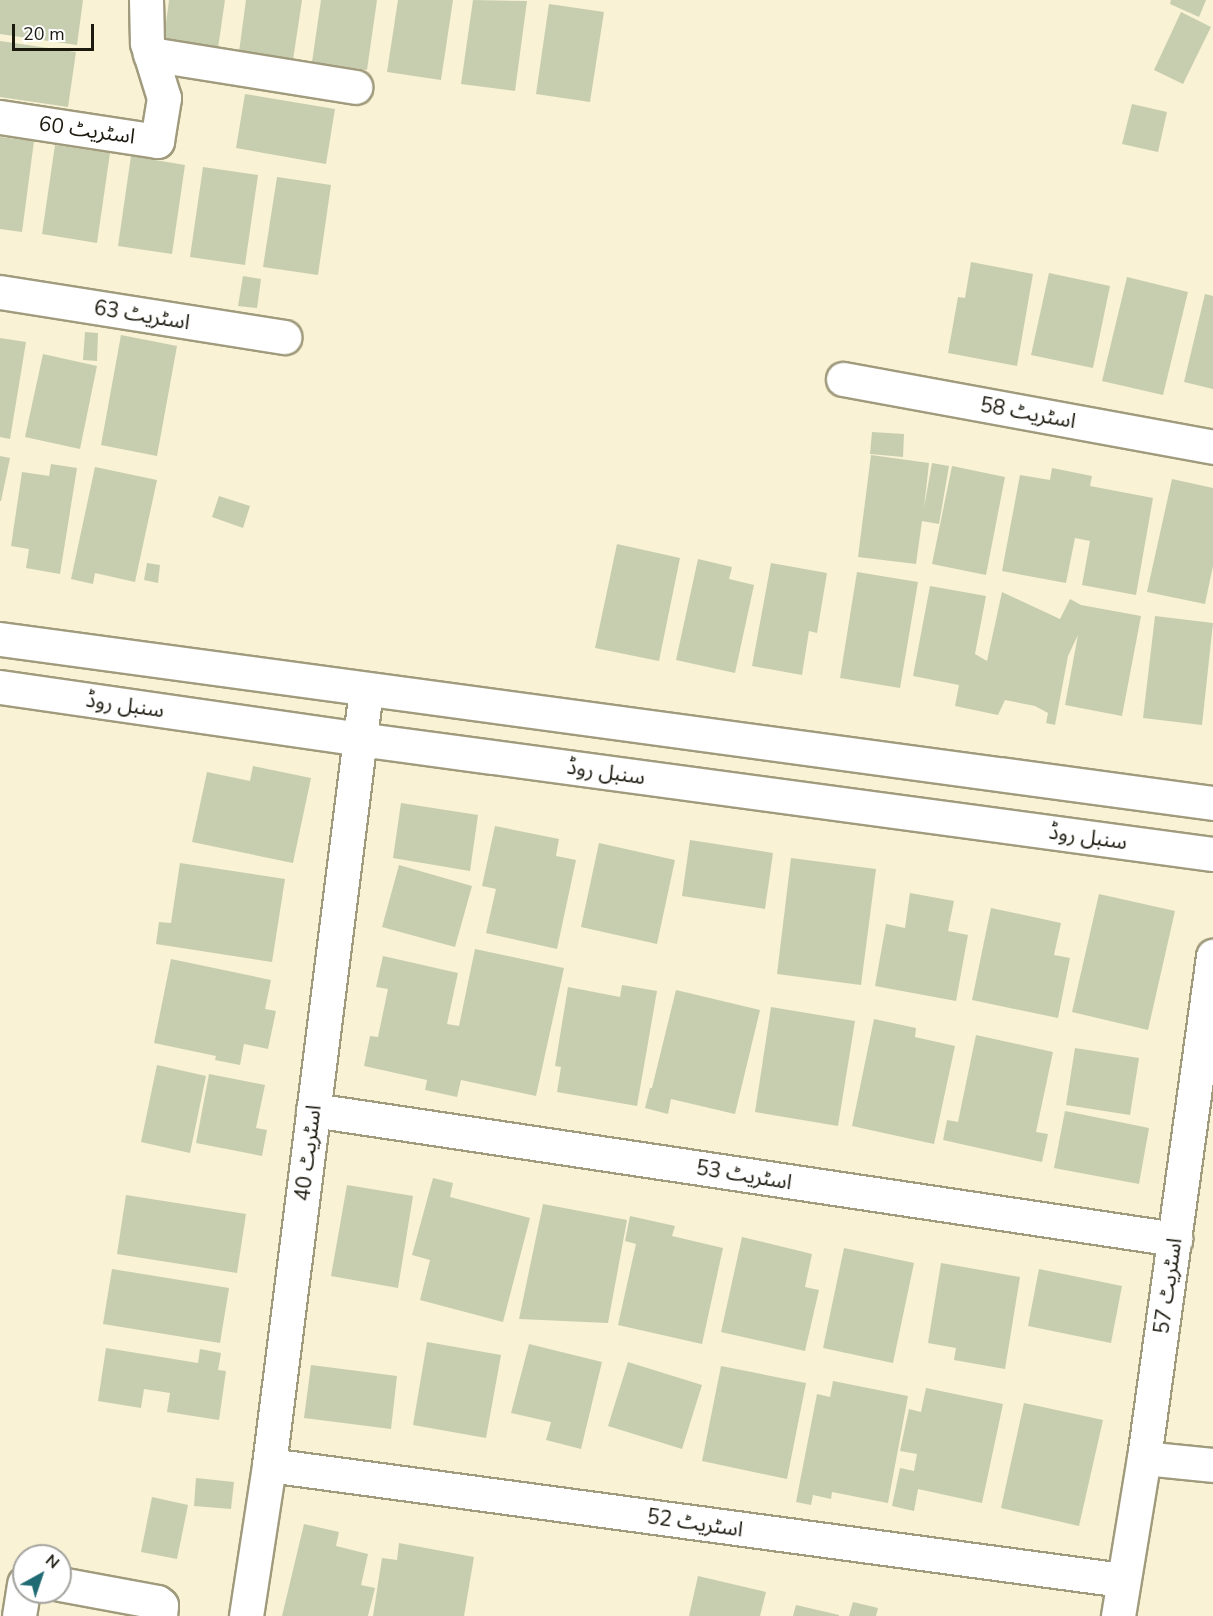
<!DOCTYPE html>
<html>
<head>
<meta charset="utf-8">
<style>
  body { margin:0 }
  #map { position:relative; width:1213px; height:1616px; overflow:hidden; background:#f9f2d4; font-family:"Nunito Sans","Noto Sans Arabic",sans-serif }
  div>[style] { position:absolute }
  .building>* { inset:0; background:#c7ceb0 }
  .roads { filter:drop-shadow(2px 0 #a19b7e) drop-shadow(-2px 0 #a19b7e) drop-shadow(0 2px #a19b7e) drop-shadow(0 -2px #a19b7e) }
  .minor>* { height:33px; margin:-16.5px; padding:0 16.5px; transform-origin:16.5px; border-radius:16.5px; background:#fff }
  span { translate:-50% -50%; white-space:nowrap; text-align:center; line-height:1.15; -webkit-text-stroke:6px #fff; paint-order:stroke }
  .street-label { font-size:21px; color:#1c1a0f }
  .north { position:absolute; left:12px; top:1544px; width:60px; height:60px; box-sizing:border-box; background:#fff; border:2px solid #a4a39f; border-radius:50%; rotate:40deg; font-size:16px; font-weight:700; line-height:24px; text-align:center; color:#1c1a0f }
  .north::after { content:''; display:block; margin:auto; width:21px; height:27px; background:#1f6a73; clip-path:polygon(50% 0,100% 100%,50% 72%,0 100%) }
  .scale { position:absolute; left:12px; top:24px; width:82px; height:27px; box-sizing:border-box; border:3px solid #1c1a0f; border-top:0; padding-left:8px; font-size:18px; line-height:21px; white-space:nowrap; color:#1c1a0f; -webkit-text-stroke:4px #fff; paint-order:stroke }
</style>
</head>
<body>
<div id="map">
  <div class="building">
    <div style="clip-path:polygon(0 0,83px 0,77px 45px,0 34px)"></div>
    <div style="clip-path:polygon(169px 0,225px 0,218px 48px,164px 39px)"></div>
    <div style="clip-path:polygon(246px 0,302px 0,293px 60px,239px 52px)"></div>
    <div style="clip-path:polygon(321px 0,377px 0,367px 70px,312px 62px)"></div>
    <div style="clip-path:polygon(398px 0,453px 0,441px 80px,387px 72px)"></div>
    <div style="clip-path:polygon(473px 0,527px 1px,515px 91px,461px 84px)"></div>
    <div style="clip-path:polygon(1171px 0,1206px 0,1199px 17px,1170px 4px)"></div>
    <div style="clip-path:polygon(549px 4px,604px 12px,590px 102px,536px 94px)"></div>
    <div style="clip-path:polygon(1181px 12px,1211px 27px,1183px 84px,1154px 70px)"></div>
    <div style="clip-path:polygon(0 41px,76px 52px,68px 107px,0 97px)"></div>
    <div style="clip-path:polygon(245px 94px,335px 109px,326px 164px,236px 148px)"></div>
    <div style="clip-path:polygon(1132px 104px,1167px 112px,1158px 152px,1122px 144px)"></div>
    <div style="clip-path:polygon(0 137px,34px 141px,22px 232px,0 229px)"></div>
    <div style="clip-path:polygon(55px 145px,110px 153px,97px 243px,42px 234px)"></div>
    <div style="clip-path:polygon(131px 156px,185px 165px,172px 254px,118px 246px)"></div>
    <div style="clip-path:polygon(203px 167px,258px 175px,245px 265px,190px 257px)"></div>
    <div style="clip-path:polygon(277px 177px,331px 185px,318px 275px,263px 267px)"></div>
    <div style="clip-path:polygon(971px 262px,1033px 274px,1017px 366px,948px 353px,958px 297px,965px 298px)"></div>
    <div style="clip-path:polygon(1049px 273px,1110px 286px,1093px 368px,1031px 355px)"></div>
    <div style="clip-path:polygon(243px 276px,261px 279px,257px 308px,238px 306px)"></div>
    <div style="clip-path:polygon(1127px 277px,1188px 292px,1163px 395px,1102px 381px)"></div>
    <div style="clip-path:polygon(1205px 294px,1213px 296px,1213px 389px,1184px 382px)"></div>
    <div style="clip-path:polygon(85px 332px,98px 333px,97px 361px,83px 360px)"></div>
    <div style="clip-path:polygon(121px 335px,177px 346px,157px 456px,101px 445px)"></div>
    <div style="clip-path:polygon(0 338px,26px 342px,10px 439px,0 437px)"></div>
    <div style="clip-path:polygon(43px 354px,97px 366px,80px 449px,25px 437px)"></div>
    <div style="clip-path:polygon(872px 432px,904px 434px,903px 457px,870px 454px)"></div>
    <div style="clip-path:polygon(871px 455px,929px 463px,924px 508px,932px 463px,949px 466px,939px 524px,922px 521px,916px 564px,858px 557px)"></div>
    <div style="clip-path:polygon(0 456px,10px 458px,1px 501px,0 501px)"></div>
    <div style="clip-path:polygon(51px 464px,77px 468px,60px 574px,26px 568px,29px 549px,11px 546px,22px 472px,49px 476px)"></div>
    <div style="clip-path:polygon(952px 466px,1005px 477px,986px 575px,932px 564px)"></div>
    <div style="clip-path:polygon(95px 467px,157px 480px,135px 582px,95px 573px,93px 584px,71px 579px)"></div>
    <div style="clip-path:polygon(1052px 468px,1092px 476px,1090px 486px,1153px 498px,1136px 595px,1082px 585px,1090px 541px,1075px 538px,1066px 583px,1002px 571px,1020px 475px,1050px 480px)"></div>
    <div style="clip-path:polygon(1172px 479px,1213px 488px,1213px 566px,1205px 604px,1147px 592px)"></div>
    <div style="clip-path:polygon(219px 496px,250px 506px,243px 528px,212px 517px)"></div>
    <div style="clip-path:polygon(617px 544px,680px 558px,659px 661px,595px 648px)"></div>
    <div style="clip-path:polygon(698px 559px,732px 567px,729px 579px,754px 585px,735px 673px,676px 660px)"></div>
    <div style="clip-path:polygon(147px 563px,160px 565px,158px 583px,144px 580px)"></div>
    <div style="clip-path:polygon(771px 563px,827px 573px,817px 633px,809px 631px,802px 675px,752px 666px)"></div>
    <div style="clip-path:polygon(857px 572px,918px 582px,900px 688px,840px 678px)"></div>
    <div style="clip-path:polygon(930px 586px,986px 596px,975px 654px,987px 661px,1002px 592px,1060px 619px,1070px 599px,1081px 605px,1141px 616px,1122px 716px,1065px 705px,1078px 635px,1068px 656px,1055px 725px,1046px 723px,1048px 713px,1035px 706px,1005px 700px,998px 715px,955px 706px,959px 685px,913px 676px)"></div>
    <div style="clip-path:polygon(1155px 616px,1213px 623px,1202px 725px,1143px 718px)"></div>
    <div style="clip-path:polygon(253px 766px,311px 778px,293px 863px,192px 842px,207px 772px,250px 781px)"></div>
    <div style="clip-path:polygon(401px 803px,478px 815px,470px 871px,393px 858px)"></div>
    <div style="clip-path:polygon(495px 826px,559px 839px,556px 856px,576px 860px,557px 949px,486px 933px,496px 889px,482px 886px)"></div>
    <div style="clip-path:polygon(690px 840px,773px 853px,765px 909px,682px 896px)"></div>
    <div style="clip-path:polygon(599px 843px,675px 860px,657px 944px,581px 927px)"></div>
    <div style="clip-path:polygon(791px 858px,876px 869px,861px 985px,777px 974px)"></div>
    <div style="clip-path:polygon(180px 863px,285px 879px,272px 962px,156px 944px,159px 922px,171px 923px)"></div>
    <div style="clip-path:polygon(399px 865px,472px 886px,455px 947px,382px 927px)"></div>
    <div style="clip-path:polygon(910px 893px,954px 901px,948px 931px,968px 935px,956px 1001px,875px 986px,886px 924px,905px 928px)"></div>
    <div style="clip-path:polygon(1099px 894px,1175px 911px,1148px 1030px,1072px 1012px)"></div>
    <div style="clip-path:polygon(991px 908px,1061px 923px,1054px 955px,1070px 958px,1058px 1018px,972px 1000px)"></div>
    <div style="clip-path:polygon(475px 949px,564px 968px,536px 1096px,461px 1080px,457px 1097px,425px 1090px,427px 1080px,364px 1066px,370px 1036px,378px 1037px,388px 989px,376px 987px,383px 956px,458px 973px,447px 1024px,459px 1026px)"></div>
    <div style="clip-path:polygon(171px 959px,271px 980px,265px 1009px,276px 1011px,268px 1049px,244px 1044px,240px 1065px,215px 1060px,216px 1056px,154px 1043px)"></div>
    <div style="clip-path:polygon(622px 985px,657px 991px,637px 1106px,557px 1092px,561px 1067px,555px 1066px,568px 987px,620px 997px)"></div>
    <div style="clip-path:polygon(676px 990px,760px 1010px,735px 1114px,671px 1099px,668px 1114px,645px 1108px,650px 1088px,652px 1088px)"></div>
    <div style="clip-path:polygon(771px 1007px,855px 1021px,838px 1126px,755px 1112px)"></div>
    <div style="clip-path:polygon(874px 1019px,916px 1028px,915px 1037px,955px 1046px,934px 1144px,852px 1126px)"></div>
    <div style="clip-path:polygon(976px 1035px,1053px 1052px,1036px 1132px,1048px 1134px,1042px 1162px,943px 1140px,947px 1120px,958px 1122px)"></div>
    <div style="clip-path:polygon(1075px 1048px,1139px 1058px,1130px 1115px,1066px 1105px)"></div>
    <div style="clip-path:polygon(157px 1065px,206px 1076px,190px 1153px,141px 1142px)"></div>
    <div style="clip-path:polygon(209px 1074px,265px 1085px,256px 1128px,267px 1130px,262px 1156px,196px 1143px)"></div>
    <div style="clip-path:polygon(1065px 1111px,1149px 1128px,1139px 1184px,1054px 1168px)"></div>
    <div style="clip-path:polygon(433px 1178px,453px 1183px,450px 1197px,530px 1218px,503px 1322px,420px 1300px,430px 1260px,412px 1255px)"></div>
    <div style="clip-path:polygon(347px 1185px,413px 1196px,398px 1288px,331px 1276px)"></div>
    <div style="clip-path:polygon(126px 1195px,246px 1214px,237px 1273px,117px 1254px)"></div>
    <div style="clip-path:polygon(543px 1204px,627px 1220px,608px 1323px,519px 1319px)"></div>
    <div style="clip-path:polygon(630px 1216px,675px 1226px,672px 1236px,723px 1248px,702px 1344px,618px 1325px,636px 1244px,625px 1241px)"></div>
    <div style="clip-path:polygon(742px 1237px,812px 1254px,805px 1287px,819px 1290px,805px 1351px,721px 1332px)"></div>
    <div style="clip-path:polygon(844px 1248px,914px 1263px,893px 1363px,823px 1348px)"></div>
    <div style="clip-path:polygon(941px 1263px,1020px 1277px,1005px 1369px,954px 1360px,956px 1348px,928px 1343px)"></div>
    <div style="clip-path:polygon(112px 1269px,229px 1288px,220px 1343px,103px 1324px)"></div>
    <div style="clip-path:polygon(1039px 1269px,1122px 1286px,1111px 1343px,1028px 1326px)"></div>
    <div style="clip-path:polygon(427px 1342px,501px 1355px,486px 1438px,413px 1425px)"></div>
    <div style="clip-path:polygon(529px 1344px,602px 1362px,581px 1449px,546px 1440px,551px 1422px,511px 1413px)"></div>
    <div style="clip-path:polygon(106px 1348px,198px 1363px,200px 1349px,221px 1353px,218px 1370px,226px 1371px,219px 1420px,167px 1412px,170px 1393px,144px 1389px,141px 1408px,98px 1401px)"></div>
    <div style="clip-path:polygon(628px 1362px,702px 1385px,682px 1449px,608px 1426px)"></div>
    <div style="clip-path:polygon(311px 1365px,397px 1376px,391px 1429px,304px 1418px)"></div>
    <div style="clip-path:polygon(721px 1366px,806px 1383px,787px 1479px,702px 1461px)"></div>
    <div style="clip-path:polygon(833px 1381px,908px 1396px,888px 1503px,832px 1492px,831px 1499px,813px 1495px,811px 1505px,796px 1502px,817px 1394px,830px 1397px)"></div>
    <div style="clip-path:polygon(926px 1388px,1003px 1404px,982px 1503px,918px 1489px,914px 1511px,892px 1506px,900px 1468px,914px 1471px,917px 1454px,900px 1451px,909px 1409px,921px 1412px)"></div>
    <div style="clip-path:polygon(1024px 1403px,1103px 1420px,1079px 1526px,1001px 1508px)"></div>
    <div style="clip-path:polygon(196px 1478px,234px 1482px,231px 1509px,194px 1506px)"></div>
    <div style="clip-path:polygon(152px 1497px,188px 1505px,177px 1559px,141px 1552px)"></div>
    <div style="clip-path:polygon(304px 1524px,339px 1532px,336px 1546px,368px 1554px,361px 1585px,375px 1588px,368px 1616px,282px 1616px)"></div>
    <div style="clip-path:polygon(399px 1543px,474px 1557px,464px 1616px,373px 1616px,382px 1558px,397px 1560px)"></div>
    <div style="clip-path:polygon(698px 1576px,766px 1592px,760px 1616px,689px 1616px)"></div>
    <div style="clip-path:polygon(853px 1602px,878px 1608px,876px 1616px,849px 1616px)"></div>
    <div style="clip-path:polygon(796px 1605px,839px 1615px,839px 1616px,793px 1616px)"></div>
  </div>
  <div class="roads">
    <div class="minor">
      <div style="left:150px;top:54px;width:208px;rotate:9.1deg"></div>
      <div style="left:0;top:117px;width:159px;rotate:8.7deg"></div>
      <div style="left:157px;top:141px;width:44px;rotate:-80.8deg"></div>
      <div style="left:164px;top:98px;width:58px;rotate:-107.2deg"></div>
      <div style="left:147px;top:43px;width:43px;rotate:-91.3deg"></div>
      <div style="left:0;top:292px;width:288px;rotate:9deg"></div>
      <div style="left:843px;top:379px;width:376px;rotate:10.4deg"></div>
      <div style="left:0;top:639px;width:1224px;rotate:7.7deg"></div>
      <div style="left:0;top:687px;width:363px;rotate:8.2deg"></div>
      <div style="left:359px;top:739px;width:862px;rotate:7.67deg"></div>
      <div style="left:313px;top:1110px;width:872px;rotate:8.51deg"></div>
      <div style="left:1144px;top:1458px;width:69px;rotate:5.8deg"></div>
      <div style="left:269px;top:1465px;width:861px;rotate:7.68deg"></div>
      <div style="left:60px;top:1584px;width:99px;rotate:10.5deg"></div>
      <div style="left:157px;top:1602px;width:5px;rotate:37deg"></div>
      <div style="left:161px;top:1605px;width:11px;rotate:95deg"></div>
      <div style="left:19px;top:1616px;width:33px;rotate:-81deg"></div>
      <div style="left:246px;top:1616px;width:153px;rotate:-81.3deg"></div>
      <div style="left:269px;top:1465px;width:782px;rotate:-82.87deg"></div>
      <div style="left:1118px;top:1616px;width:160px;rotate:-80.7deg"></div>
      <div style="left:1144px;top:1458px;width:507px;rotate:-82.17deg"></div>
    </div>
  </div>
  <div class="street-label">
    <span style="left:87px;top:130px;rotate:8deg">اسٹریٹ 60</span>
    <span style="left:142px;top:315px;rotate:9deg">اسٹریٹ 63</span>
    <span style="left:1028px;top:413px;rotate:10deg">اسٹریٹ 58</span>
    <span style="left:125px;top:705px;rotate:8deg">سنبل روڈ</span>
    <span style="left:606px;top:772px;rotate:8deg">سنبل روڈ</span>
    <span style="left:1088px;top:837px;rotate:8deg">سنبل روڈ</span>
    <span style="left:308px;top:1153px;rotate:-83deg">اسٹریٹ 40</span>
    <span style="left:744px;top:1175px;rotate:9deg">اسٹریٹ 53</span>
    <span style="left:1168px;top:1286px;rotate:-82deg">اسٹریٹ 57</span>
    <span style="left:695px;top:1523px;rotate:8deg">اسٹریٹ 52</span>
  </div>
  <div class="north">N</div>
  <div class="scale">20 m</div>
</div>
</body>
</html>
